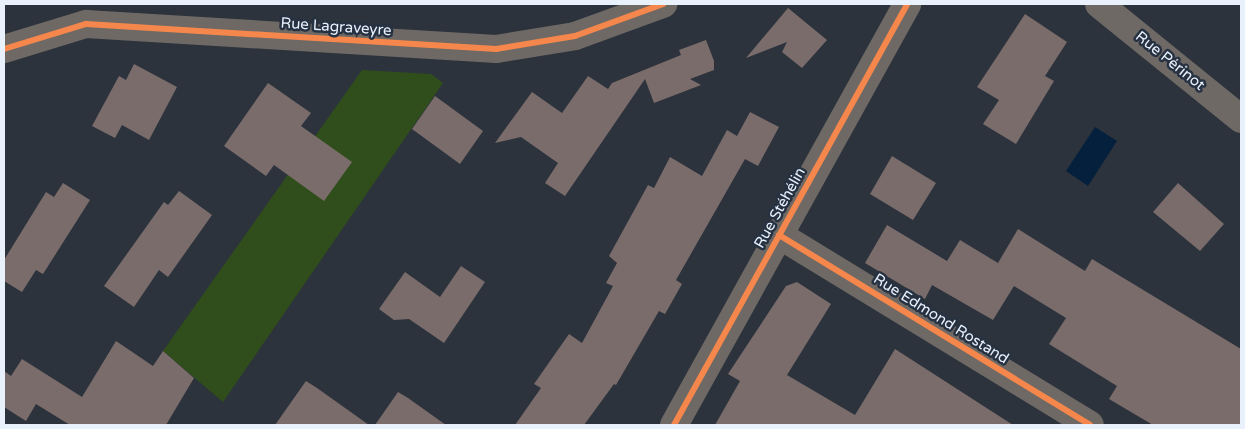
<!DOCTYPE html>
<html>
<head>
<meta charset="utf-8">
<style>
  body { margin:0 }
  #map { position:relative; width:1245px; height:429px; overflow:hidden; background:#2c333c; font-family:"Varela Round",sans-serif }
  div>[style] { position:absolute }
  .green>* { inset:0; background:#304e1b }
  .water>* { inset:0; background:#05203d }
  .building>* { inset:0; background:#7a6c6b }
  .minor>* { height:28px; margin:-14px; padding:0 14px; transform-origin:14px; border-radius:14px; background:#6e6965 }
  .tertiary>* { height:28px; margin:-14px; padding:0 14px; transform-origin:14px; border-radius:14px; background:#6e6965 }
  .cycleway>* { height:6px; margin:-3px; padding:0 3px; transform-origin:3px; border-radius:3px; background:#f5874c }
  span { translate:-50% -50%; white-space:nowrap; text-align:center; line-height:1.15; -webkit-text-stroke:5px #263242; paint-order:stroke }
  .street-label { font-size:15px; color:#e9f1fc }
  .frame { position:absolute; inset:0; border:5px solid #e9f1fc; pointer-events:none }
</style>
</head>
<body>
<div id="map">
  <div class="green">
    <div style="clip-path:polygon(362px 70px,431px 74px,443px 83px,223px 402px,163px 351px)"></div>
  </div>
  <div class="water">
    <div style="clip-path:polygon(1095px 127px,1117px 141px,1088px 186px,1066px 171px)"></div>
  </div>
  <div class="building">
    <div style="clip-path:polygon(788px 8px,827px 40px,802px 68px,782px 52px,787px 42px,746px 58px)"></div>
    <div style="clip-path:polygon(1025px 14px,1067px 42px,1045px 76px,1054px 81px,1016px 144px,983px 124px,999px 100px,977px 87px)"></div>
    <div style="clip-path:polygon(706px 40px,714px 61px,714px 70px,690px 79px,701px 85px,654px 103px,645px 79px,565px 196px,545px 183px,558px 163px,521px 137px,495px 143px,532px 92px,562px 113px,588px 76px,608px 89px,612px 83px,681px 55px,679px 50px)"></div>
    <div style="clip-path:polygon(134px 64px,177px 87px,149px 140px,122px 125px,115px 138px,92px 126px,119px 76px,126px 80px)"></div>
    <div style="clip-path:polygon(268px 83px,311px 113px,301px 126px,352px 162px,324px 201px,274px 165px,266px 176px,224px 146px)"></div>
    <div style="clip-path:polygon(435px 96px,483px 131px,460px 164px,412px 129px)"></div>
    <div style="clip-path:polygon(750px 112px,779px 127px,758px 166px,745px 159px,676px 280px,682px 284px,665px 314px,659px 311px,616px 385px,614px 384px,584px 425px,515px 425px,541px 388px,534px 384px,569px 334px,582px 343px,613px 286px,606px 283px,617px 263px,609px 256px,648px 185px,654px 188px,670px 157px,702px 176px,727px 130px,737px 136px)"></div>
    <div style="clip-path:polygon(892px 156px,936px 183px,913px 220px,870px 194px)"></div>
    <div style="clip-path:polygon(63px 183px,90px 200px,43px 274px,36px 270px,22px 292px,4px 281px,4px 260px,46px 192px,54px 197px)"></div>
    <div style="clip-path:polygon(1178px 183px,1224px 224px,1200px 251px,1153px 212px)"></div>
    <div style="clip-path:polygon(179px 191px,212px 215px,168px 277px,159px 270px,134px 307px,104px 286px,164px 202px,168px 205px)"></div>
    <div style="clip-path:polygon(887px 225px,947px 261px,960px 240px,998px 263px,1018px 229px,1085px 271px,1092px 259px,1241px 349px,1241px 425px,1153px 425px,1109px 399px,1117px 386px,1049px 344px,1066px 318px,1014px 286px,993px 320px,932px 285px,925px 299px,865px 263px)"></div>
    <div style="clip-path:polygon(461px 266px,485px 282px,444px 343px,409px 319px,394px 320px,379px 309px,405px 272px,440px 297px)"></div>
    <div style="clip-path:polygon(797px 282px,831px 304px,787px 375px,855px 415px,895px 349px,1013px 425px,715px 425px,740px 381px,728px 374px,786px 286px)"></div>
    <div style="clip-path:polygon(116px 341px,153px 366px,163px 351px,194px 378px,166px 425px,70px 425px,36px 404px,26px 421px,4px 407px,4px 371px,11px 376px,22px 359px,82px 397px)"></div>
    <div style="clip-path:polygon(306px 381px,317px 388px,369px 425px,275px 425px)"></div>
    <div style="clip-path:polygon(398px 392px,408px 398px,446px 425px,375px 425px)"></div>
  </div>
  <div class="minor">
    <div style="left:1099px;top:4px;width:183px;rotate:39deg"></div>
    <div style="left:4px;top:49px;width:86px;rotate:-17deg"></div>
    <div style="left:86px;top:24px;width:411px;rotate:3.5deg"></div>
    <div style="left:496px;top:49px;width:80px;rotate:-9.3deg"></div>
    <div style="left:575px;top:36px;width:94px;rotate:-20deg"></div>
    <div style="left:779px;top:235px;width:364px;rotate:31.4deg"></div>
  </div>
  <div class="tertiary">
    <div style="left:674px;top:425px;width:481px;rotate:-61deg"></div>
  </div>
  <div class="cycleway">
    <div style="left:4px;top:49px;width:86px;rotate:-17deg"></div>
    <div style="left:86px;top:24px;width:411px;rotate:3.5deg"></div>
    <div style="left:496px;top:49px;width:80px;rotate:-9.3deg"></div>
    <div style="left:575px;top:36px;width:94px;rotate:-20deg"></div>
    <div style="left:779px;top:235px;width:364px;rotate:31.4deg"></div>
    <div style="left:674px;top:425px;width:481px;rotate:-61deg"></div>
  </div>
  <div class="street-label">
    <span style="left:336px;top:27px;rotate:4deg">Rue Lagraveyre</span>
    <span style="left:1170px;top:61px;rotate:39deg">Rue Périnot</span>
    <span style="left:780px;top:208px;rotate:-61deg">Rue Stéhélin</span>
    <span style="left:941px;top:319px;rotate:32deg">Rue Edmond Rostand</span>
  </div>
  <div class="frame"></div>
</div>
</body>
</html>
